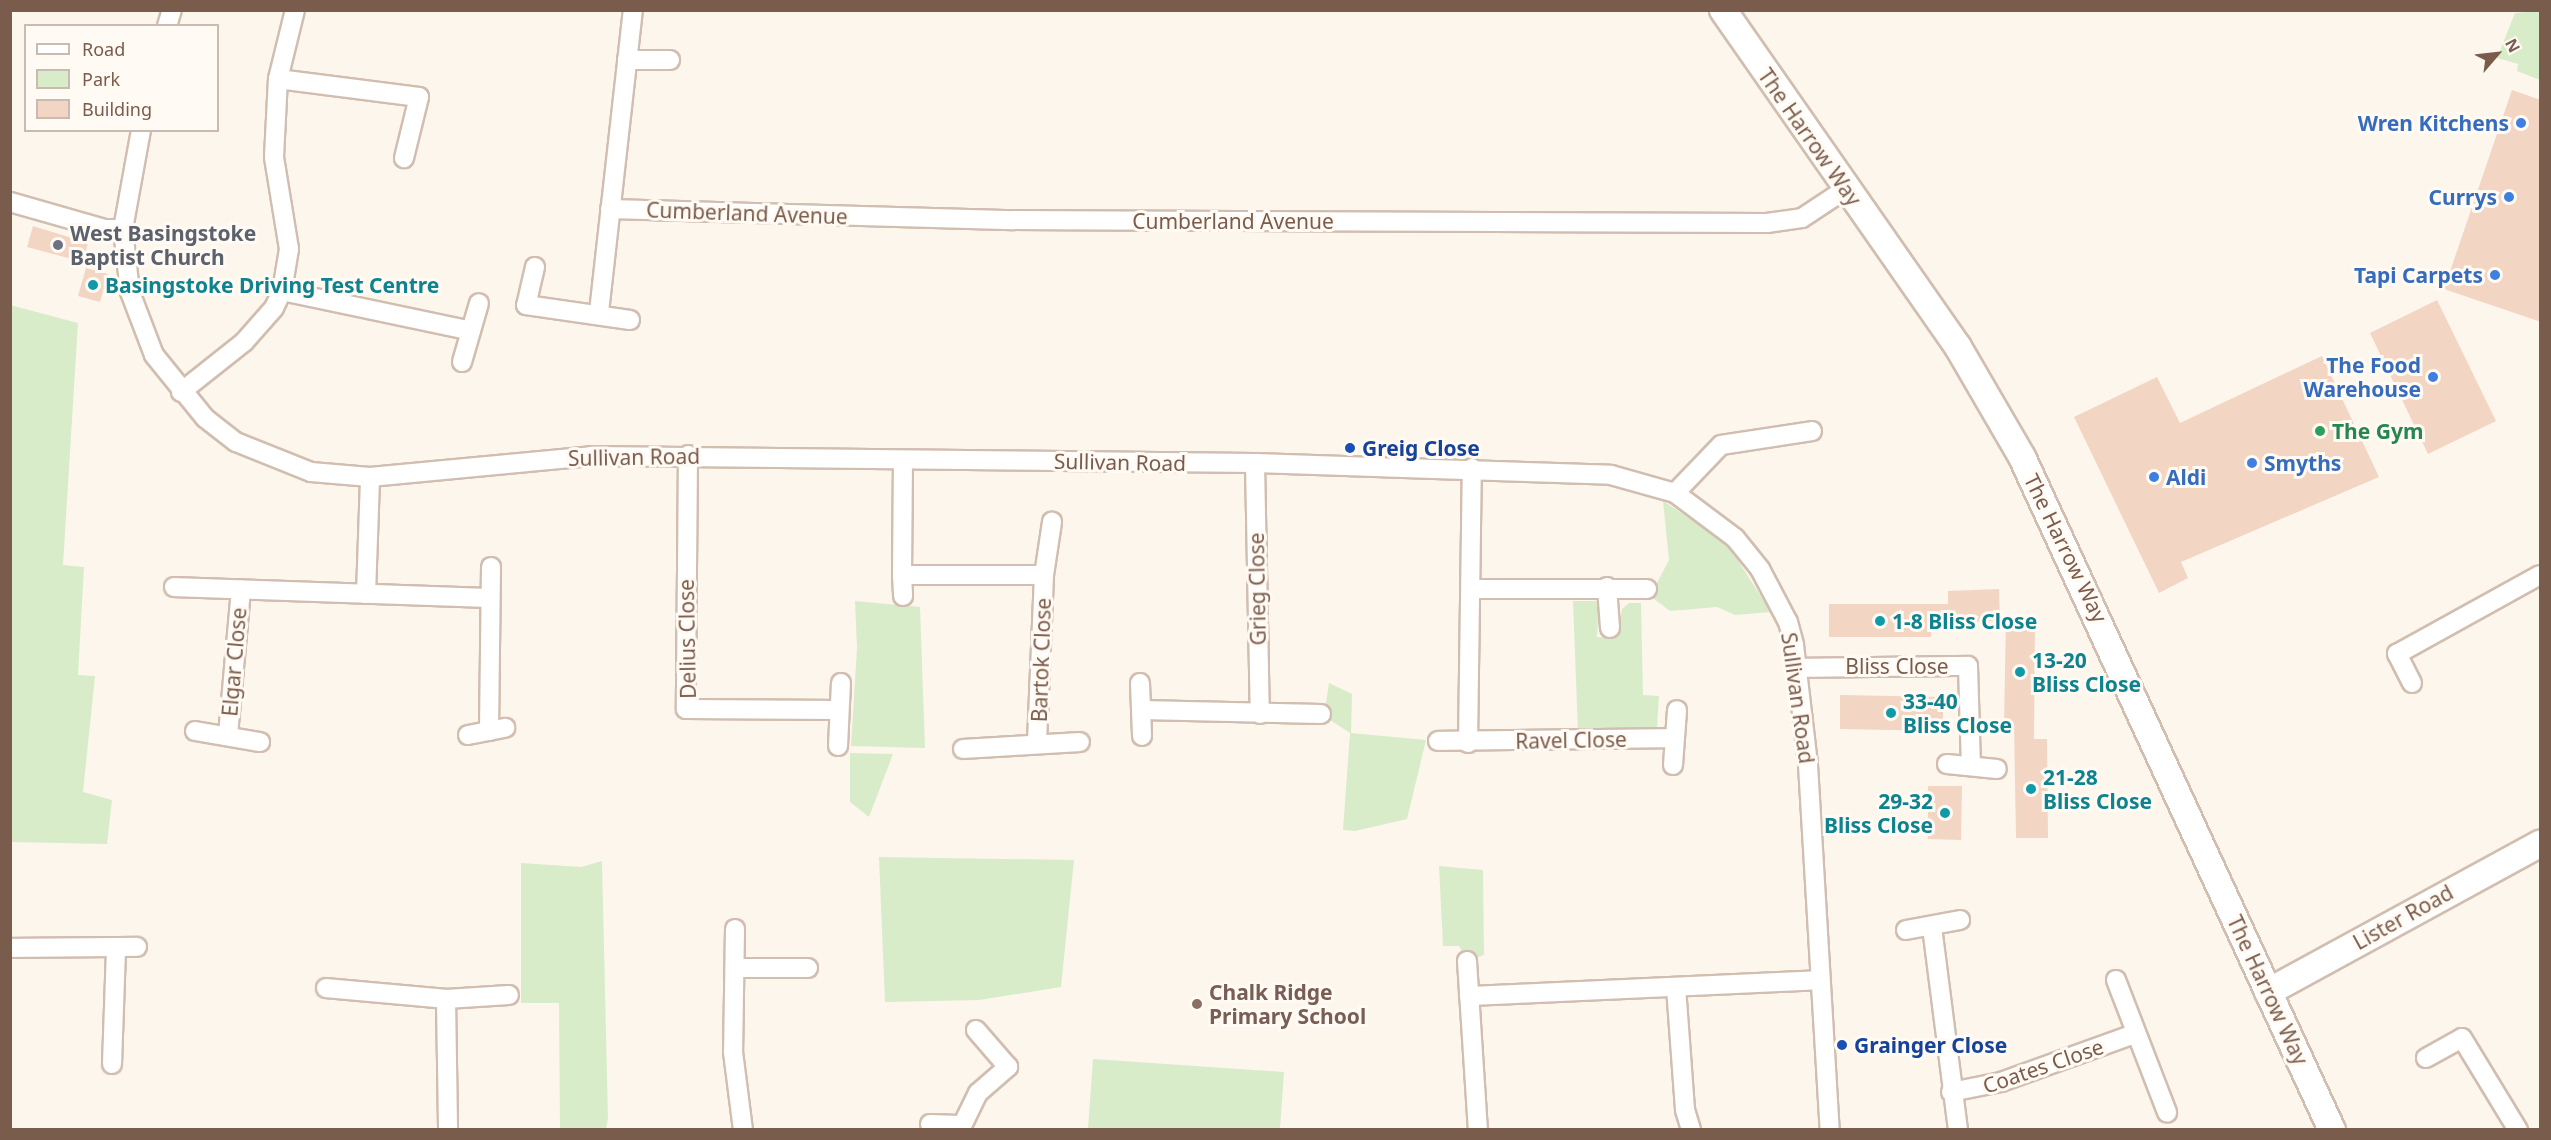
<!DOCTYPE html>
<html>
<head>
<meta charset="utf-8">
<style>
  body { margin:0 }
  #map { position:relative; width:2551px; height:1140px; overflow:hidden; background:#fdf6ec; font-family:"Noto Sans",sans-serif }
  div>[style] { position:absolute }
  .green>* { inset:0; background:#d8ecc9 }
  .building>* { inset:0; background:#f3d5c3 }
  .roads { filter:drop-shadow(2px 0 #d1beb0) drop-shadow(-2px 0 #d1beb0) drop-shadow(0 2px #d1beb0) drop-shadow(0 -2px #d1beb0) }
  .street>* { height:18px; margin:-9px; padding:0 9px; transform-origin:9px; border-radius:9px; background:#fff }
  .secondary>* { height:26px; margin:-13px; padding:0 13px; transform-origin:13px; border-radius:13px; background:#fff }
  .dots>* { width:16px; height:16px; translate:-50% -50%; box-sizing:border-box; border:3px solid #fffaf3; border-radius:50% }
  span { translate:-50% -50%; white-space:nowrap; text-align:center; line-height:1.15; -webkit-text-stroke:6px #fffaf3; paint-order:stroke }
  .shop-label { font-size:21px; color:#366cbe; font-weight:700 }
  .right { translate:-100% -50%; text-align:right }
  .left { translate:0 -50%; text-align:left }
  .street-label { font-size:21px; color:#7a5c4d }
  .worship-label { font-size:21px; color:#5b616d; font-weight:700 }
  .culture-label { font-size:21px; color:#0d838f; font-weight:700 }
  .leisure-label { font-size:21px; color:#27864d; font-weight:700 }
  .transit-label { font-size:21px; color:#164399; font-weight:700 }
  .education-label { font-size:21px; color:#785e54; font-weight:700 }
  .frame { position:absolute; inset:0; border:12px solid #7a5c4d; pointer-events:none }
  .legend { position:absolute; left:24px; top:24px; width:195px; height:108px; box-sizing:border-box; background:#fffaf3; border:2px solid #cabbb1; margin:0; padding:8px 10px; list-style:none; font-size:18px; color:#7a5c4d }
  .legend li { display:flex; align-items:center; gap:12px; height:30px }
  .legend b { width:30px; border:2px solid #cabbb1 }
  .north { position:absolute; left:2467px; top:24px; width:60px; height:60px; -webkit-text-stroke:4px #fffaf3; paint-order:stroke; rotate:62deg; font-size:16px; font-weight:700; line-height:24px; text-align:center; color:#7a5c4d }
  .north::after { content:''; display:block; margin:auto; width:21px; height:27px; background:#7a5c4d; clip-path:polygon(50% 0,100% 100%,50% 72%,0 100%) }
</style>
</head>
<body>
<div id="map">
  <div class="green">
    <div style="clip-path:polygon(2540px 11px,2540px 80px,2517px 71px,2518px 64px,2497px 58px,2515px 13px)"></div>
    <div style="clip-path:polygon(10px 305px,78px 323px,63px 565px,84px 567px,78px 675px,95px 676px,83px 792px,112px 800px,107px 844px,11px 842px)"></div>
    <div style="clip-path:polygon(1663px 501px,1726px 542px,1771px 612px,1735px 615px,1717px 607px,1670px 611px,1650px 596px,1669px 560px)"></div>
    <div style="clip-path:polygon(855px 601px,920px 607px,925px 748px,851px 746px,857px 648px)"></div>
    <div style="clip-path:polygon(1573px 601px,1599px 601px,1597px 637px,1616px 638px,1622px 609px,1629px 603px,1641px 603px,1643px 695px,1659px 696px,1657px 727px,1648px 734px,1578px 733px)"></div>
    <div style="clip-path:polygon(1329px 683px,1352px 694px,1351px 733px,1426px 740px,1407px 819px,1355px 831px,1343px 830px,1350px 733px,1324px 716px)"></div>
    <div style="clip-path:polygon(850px 753px,893px 754px,869px 817px,850px 802px)"></div>
    <div style="clip-path:polygon(879px 857px,1074px 860px,1061px 987px,979px 1000px,885px 1002px)"></div>
    <div style="clip-path:polygon(602px 861px,608px 1119px,606px 1129px,560px 1129px,559px 1003px,521px 1003px,521px 863px,581px 867px)"></div>
    <div style="clip-path:polygon(1439px 866px,1483px 870px,1484px 955px,1467px 961px,1459px 946px,1443px 946px)"></div>
    <div style="clip-path:polygon(1093px 1059px,1284px 1072px,1280px 1129px,1088px 1129px)"></div>
  </div>
  <div class="building">
    <div style="clip-path:polygon(2512px 90px,2541px 100px,2541px 322px,2444px 289px)"></div>
    <div style="clip-path:polygon(33px 226px,88px 243px,83px 262px,27px 247px)"></div>
    <div style="clip-path:polygon(86px 268px,108px 274px,100px 302px,78px 296px)"></div>
    <div style="clip-path:polygon(2437px 300px,2496px 421px,2428px 454px,2370px 333px)"></div>
    <div style="clip-path:polygon(2322px 356px,2379px 477px,2181px 562px,2188px 578px,2159px 593px,2074px 417px,2157px 377px,2180px 423px)"></div>
    <div style="clip-path:polygon(1999px 589px,2000px 621px,1931px 623px,1931px 637px,1829px 637px,1829px 604px,1948px 604px,1948px 591px)"></div>
    <div style="clip-path:polygon(2006px 619px,2035px 619px,2034px 739px,2047px 739px,2048px 838px,2016px 838px,2014px 725px,2004px 725px)"></div>
    <div style="clip-path:polygon(1840px 695px,1943px 697px,1943px 731px,1840px 729px)"></div>
    <div style="clip-path:polygon(1928px 786px,1962px 786px,1961px 840px,1928px 839px)"></div>
  </div>
  <div class="roads">
    <div class="street">
      <div style="left:167px;top:26px;width:17px;rotate:-73deg"></div>
      <div style="left:627px;top:60px;width:43px"></div>
      <div style="left:278px;top:79px;width:71px;rotate:-76.2deg"></div>
      <div style="left:141px;top:130px;width:101px;rotate:100.3deg"></div>
      <div style="left:123px;top:229px;width:63px;rotate:83.7deg"></div>
      <div style="left:130px;top:292px;width:67px;rotate:69.1deg"></div>
      <div style="left:154px;top:355px;width:81px;rotate:51deg"></div>
      <div style="left:205px;top:418px;width:39px;rotate:38deg"></div>
      <div style="left:236px;top:442px;width:81px;rotate:21.8deg"></div>
      <div style="left:311px;top:472px;width:59px;rotate:4.8deg"></div>
      <div style="left:370px;top:477px;width:222px;rotate:-5.4deg"></div>
      <div style="left:591px;top:456px;width:664px;rotate:0.6deg"></div>
      <div style="left:1255px;top:463px;width:356px;rotate:1.9deg"></div>
      <div style="left:1611px;top:475px;width:66px;rotate:15.7deg"></div>
      <div style="left:1675px;top:493px;width:75px;rotate:36.9deg"></div>
      <div style="left:1735px;top:538px;width:40px;rotate:51deg"></div>
      <div style="left:1760px;top:569px;width:60px;rotate:62.2deg"></div>
      <div style="left:1788px;top:622px;width:24px;rotate:75deg"></div>
      <div style="left:1794px;top:645px;width:121px;rotate:83.3deg"></div>
      <div style="left:1808px;top:765px;width:366px;rotate:86.6deg"></div>
      <div style="left:10px;top:202px;width:99px;rotate:15.9deg"></div>
      <div style="left:105px;top:229px;width:18px"></div>
      <div style="left:610px;top:209px;width:404px;rotate:1.6deg"></div>
      <div style="left:1014px;top:220px;width:753px;rotate:0.23deg"></div>
      <div style="left:1767px;top:223px;width:35px;rotate:-8deg"></div>
      <div style="left:1802px;top:218px;width:53px;rotate:-33.4deg"></div>
      <div style="left:535px;top:267px;width:39px;rotate:103deg"></div>
      <div style="left:526px;top:305px;width:105px;rotate:8.2deg"></div>
      <div style="left:282px;top:291px;width:193px;rotate:11.9deg"></div>
      <div style="left:599px;top:312px;width:303px;rotate:-83.6deg"></div>
      <div style="left:462px;top:362px;width:61px;rotate:-73.9deg"></div>
      <div style="left:181px;top:392px;width:80px;rotate:-38.4deg"></div>
      <div style="left:244px;top:342px;width:45px;rotate:-48.6deg"></div>
      <div style="left:274px;top:308px;width:19px;rotate:-65deg"></div>
      <div style="left:282px;top:291px;width:43px;rotate:-80.5deg"></div>
      <div style="left:289px;top:249px;width:93px;rotate:-99.3deg"></div>
      <div style="left:274px;top:157px;width:78px;rotate:-87.1deg"></div>
      <div style="left:278px;top:79px;width:142px;rotate:7.3deg"></div>
      <div style="left:419px;top:97px;width:63px;rotate:103.8deg"></div>
      <div style="left:688px;top:455px;width:254px;rotate:90.5deg"></div>
      <div style="left:686px;top:709px;width:153px;rotate:0.4deg"></div>
      <div style="left:903px;top:460px;width:115px;rotate:90.5deg"></div>
      <div style="left:902px;top:575px;width:142px"></div>
      <div style="left:1044px;top:575px;width:169px;rotate:92.4deg"></div>
      <div style="left:1255px;top:463px;width:251px;rotate:88.9deg"></div>
      <div style="left:1675px;top:493px;width:66px;rotate:-46.2deg"></div>
      <div style="left:1721px;top:445px;width:92px;rotate:-8.7deg"></div>
      <div style="left:902px;top:575px;width:21px;rotate:87deg"></div>
      <div style="left:1044px;top:575px;width:54px;rotate:-81.4deg"></div>
      <div style="left:174px;top:587px;width:313px;rotate:2deg"></div>
      <div style="left:1607px;top:587px;width:41px;rotate:85.8deg"></div>
      <div style="left:1472px;top:589px;width:175px"></div>
      <div style="left:366px;top:594px;width:117px;rotate:-88deg"></div>
      <div style="left:1799px;top:668px;width:169px;rotate:-0.7deg"></div>
      <div style="left:1968px;top:666px;width:100px;rotate:88.3deg"></div>
      <div style="left:1140px;top:683px;width:53px;rotate:87.8deg"></div>
      <div style="left:2412px;top:683px;width:33px;rotate:-117deg"></div>
      <div style="left:2397px;top:654px;width:163px;rotate:-28.9deg"></div>
      <div style="left:1141px;top:710px;width:180px;rotate:1.3deg"></div>
      <div style="left:195px;top:731px;width:66px;rotate:9.6deg"></div>
      <div style="left:489px;top:731px;width:164px;rotate:-89.3deg"></div>
      <div style="left:228px;top:735px;width:146px;rotate:-84.9deg"></div>
      <div style="left:468px;top:735px;width:38px;rotate:-11deg"></div>
      <div style="left:1438px;top:741px;width:236px;rotate:-0.7deg"></div>
      <div style="left:1468px;top:743px;width:275px;rotate:-89.2deg"></div>
      <div style="left:838px;top:746px;width:63px;rotate:-87.3deg"></div>
      <div style="left:963px;top:749px;width:117px;rotate:-3.4deg"></div>
      <div style="left:1947px;top:764px;width:50px;rotate:5.7deg"></div>
      <div style="left:1673px;top:765px;width:55px;rotate:-85.8deg"></div>
      <div style="left:1932px;top:927px;width:205px;rotate:82.7deg"></div>
      <div style="left:735px;top:929px;width:123px;rotate:90.9deg"></div>
      <div style="left:733px;top:1052px;width:79px;rotate:82.7deg"></div>
      <div style="left:1906px;top:930px;width:55px;rotate:-10.5deg"></div>
      <div style="left:10px;top:948px;width:127px;rotate:-0.5deg"></div>
      <div style="left:1467px;top:961px;width:169px;rotate:86.3deg"></div>
      <div style="left:737px;top:968px;width:71px"></div>
      <div style="left:2116px;top:980px;width:142px;rotate:68.9deg"></div>
      <div style="left:1676px;top:987px;width:123px;rotate:85.8deg"></div>
      <div style="left:1685px;top:1110px;width:21px;rotate:73deg"></div>
      <div style="left:326px;top:988px;width:121px;rotate:5.2deg"></div>
      <div style="left:446px;top:999px;width:131px;rotate:89.1deg"></div>
      <div style="left:1469px;top:996px;width:351px;rotate:-2.6deg"></div>
      <div style="left:446px;top:999px;width:63px;rotate:-3.6deg"></div>
      <div style="left:2426px;top:1058px;width:41px;rotate:-29.1deg"></div>
      <div style="left:2462px;top:1038px;width:108px;rotate:58.7deg"></div>
      <div style="left:112px;top:1064px;width:115px;rotate:-88deg"></div>
      <div style="left:1951px;top:1092px;width:51px;rotate:-11.3deg"></div>
      <div style="left:2001px;top:1082px;width:141px;rotate:-19.8deg"></div>
      <div style="left:930px;top:1124px;width:29px;rotate:2deg"></div>
      <div style="left:960px;top:1130px;width:41px;rotate:-64.1deg"></div>
      <div style="left:978px;top:1093px;width:40px;rotate:-41deg"></div>
      <div style="left:1008px;top:1067px;width:49px;rotate:-130.9deg"></div>
    </div>
    <div class="secondary">
      <div style="left:1723px;top:10px;width:411px;rotate:55.1deg"></div>
      <div style="left:1958px;top:347px;width:127px;rotate:59.8deg"></div>
      <div style="left:2022px;top:457px;width:741px;rotate:65.27deg"></div>
      <div style="left:2268px;top:992px;width:310px;rotate:-28.6deg"></div>
    </div>
  </div>
  <div class="dots">
    <div style="left:2521px;top:123px;background:#3f7fe0"></div>
    <div style="left:2509px;top:197px;background:#3f7fe0"></div>
    <div style="left:58px;top:245px;background:#6b7280"></div>
    <div style="left:2495px;top:275px;background:#3f7fe0"></div>
    <div style="left:93px;top:285px;background:#0f9aa8"></div>
    <div style="left:2433px;top:377px;background:#3f7fe0"></div>
    <div style="left:2320px;top:431px;background:#2e9e5b"></div>
    <div style="left:1350px;top:448px;background:#1a4fb4"></div>
    <div style="left:2252px;top:463px;background:#3f7fe0"></div>
    <div style="left:2154px;top:477px;background:#3f7fe0"></div>
    <div style="left:1880px;top:621px;background:#0f9aa8"></div>
    <div style="left:2020px;top:672px;background:#0f9aa8"></div>
    <div style="left:1891px;top:713px;background:#0f9aa8"></div>
    <div style="left:2031px;top:789px;background:#0f9aa8"></div>
    <div style="left:1945px;top:813px;background:#0f9aa8"></div>
    <div style="left:1197px;top:1004px;background:#8d6e63"></div>
    <div style="left:1842px;top:1045px;background:#1a4fb4"></div>
  </div>
  <div class="shop-label">
    <span class="right" style="left:2509px;top:123px">Wren Kitchens</span>
    <span class="right" style="left:2497px;top:197px">Currys</span>
    <span class="right" style="left:2483px;top:275px">Tapi Carpets</span>
    <span class="right" style="left:2421px;top:377px">The Food<br>Warehouse</span>
    <span class="left" style="left:2264px;top:463px">Smyths</span>
    <span class="left" style="left:2166px;top:477px">Aldi</span>
  </div>
  <div class="street-label">
    <span style="left:1810px;top:137px;rotate:55deg">The Harrow Way</span>
    <span style="left:747px;top:213px;rotate:2deg">Cumberland Avenue</span>
    <span style="left:1233px;top:221px">Cumberland Avenue</span>
    <span style="left:634px;top:457px;rotate:-1deg">Sullivan Road</span>
    <span style="left:1120px;top:462px;rotate:1deg">Sullivan Road</span>
    <span style="left:2066px;top:548px;rotate:64deg">The Harrow Way</span>
    <span style="left:1257px;top:589px;rotate:-91deg">Grieg Close</span>
    <span style="left:687px;top:639px;rotate:-91deg">Delius Close</span>
    <span style="left:1041px;top:660px;rotate:-88deg">Bartok Close</span>
    <span style="left:234px;top:662px;rotate:-85deg">Elgar Close</span>
    <span style="left:1897px;top:666px">Bliss Close</span>
    <span style="left:1798px;top:698px;rotate:82deg">Sullivan Road</span>
    <span style="left:1571px;top:740px;rotate:-1deg">Ravel Close</span>
    <span style="left:2403px;top:917px;rotate:-29deg">Lister Road</span>
    <span style="left:2268px;top:990px;rotate:65deg">The Harrow Way</span>
    <span style="left:2043px;top:1066px;rotate:-19deg">Coates Close</span>
  </div>
  <div class="worship-label">
    <span class="left" style="left:70px;top:245px">West Basingstoke<br>Baptist Church</span>
  </div>
  <div class="culture-label">
    <span class="left" style="left:105px;top:285px">Basingstoke Driving Test Centre</span>
    <span class="left" style="left:1892px;top:621px">1-8 Bliss Close</span>
    <span class="left" style="left:2032px;top:672px">13-20<br>Bliss Close</span>
    <span class="left" style="left:1903px;top:713px">33-40<br>Bliss Close</span>
    <span class="left" style="left:2043px;top:789px">21-28<br>Bliss Close</span>
    <span class="right" style="left:1933px;top:813px">29-32<br>Bliss Close</span>
  </div>
  <div class="leisure-label">
    <span class="left" style="left:2332px;top:431px">The Gym</span>
  </div>
  <div class="transit-label">
    <span class="left" style="left:1362px;top:448px">Greig Close</span>
    <span class="left" style="left:1854px;top:1045px">Grainger Close</span>
  </div>
  <div class="education-label">
    <span class="left" style="left:1209px;top:1004px">Chalk Ridge<br>Primary School</span>
  </div>
  <div class="frame"></div>
  <ul class="legend">
  <li><b style="height:8px;background:#fff"></b>Road</li>
  <li><b style="height:16px;background:#d8ecc9"></b>Park</li>
  <li><b style="height:16px;background:#f3d5c3"></b>Building</li>
  </ul>
  <div class="north">N</div>
</div>
</body>
</html>
